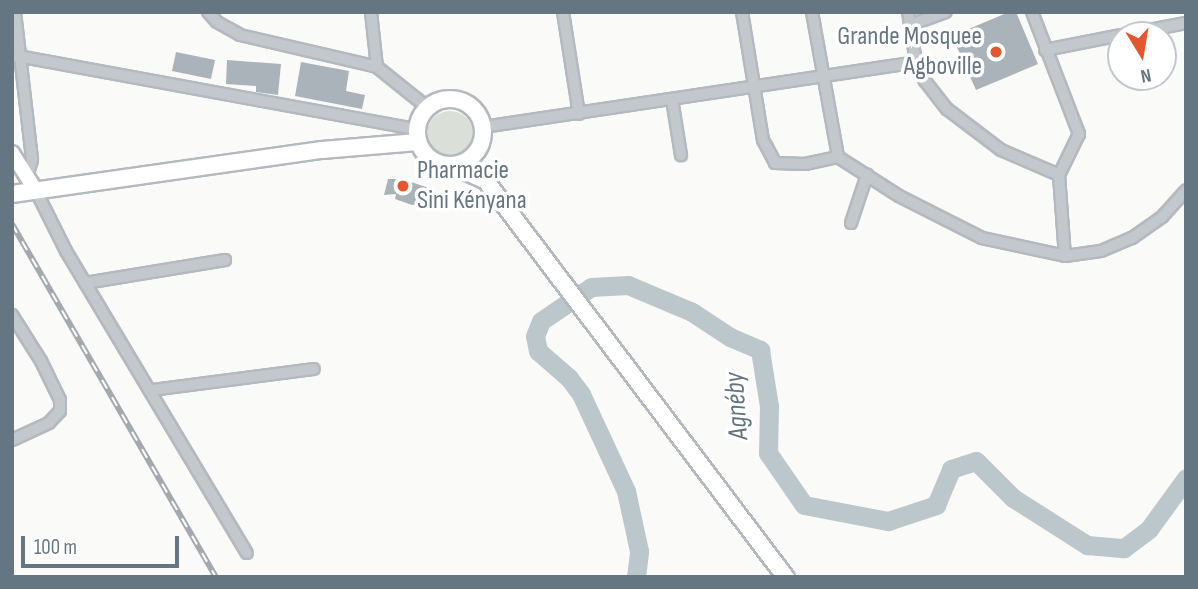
<!DOCTYPE html>
<html>
<head>
<meta charset="utf-8">
<style>
  body { margin:0 }
  #map { position:relative; width:1198px; height:589px; overflow:hidden; background:#fafaf8; font-family:"Sofia Sans Condensed",sans-serif }
  div>[style] { position:absolute }
  .green>* { inset:0; background:#dadfd7 }
  .round { border-radius:50% }
  .river>* { height:19px; margin:-9.5px; padding:0 9.5px; transform-origin:9.5px; border-radius:9.5px; background:#bbc7cb }
  .building>* { inset:0; background:#aab3b9 }
  .roads { filter:drop-shadow(2px 0 #b3babf) drop-shadow(-2px 0 #b3babf) drop-shadow(0 2px #b3babf) drop-shadow(0 -2px #b3babf) }
  .street>* { height:10px; margin:-5px; padding:0 5px; transform-origin:5px; border-radius:5px; background:#c3c8cc }
  .secondary>* { height:14px; margin:-7px; padding:0 7px; transform-origin:7px; border-radius:7px; background:#fff }
  .primary>* { height:16px; margin:-8px; padding:0 8px; transform-origin:8px; border-radius:8px; background:#fff }
  .primary>.ring { margin:-8px; padding:0; box-sizing:content-box; background:none; border:16px solid #fff; border-radius:50% }
  .rail>* { height:6px; margin-top:-3px; transform-origin:0; background:repeating-linear-gradient(90deg,#fff 0 10px,#a2aab0 0 20px); box-sizing:border-box; border-block:2px solid #a2aab0 }
  .dots>* { width:19px; height:19px; translate:-50% -50%; box-sizing:border-box; border:4px solid #fff; border-radius:50% }
  span { translate:-50% -50%; white-space:nowrap; text-align:center; line-height:1.15; -webkit-text-stroke:7px #fff; paint-order:stroke }
  .poi-label { font-size:26px; color:#657683 }
  .right { translate:-100% -50%; text-align:right }
  .left { translate:0 -50%; text-align:left }
  .water-label { font-size:28px; color:#60757c; font-style:italic }
  .frame { position:absolute; inset:0; border:14px solid #657683; pointer-events:none }
  .north { position:absolute; left:1107px; top:21px; width:70px; height:70px; box-sizing:border-box; background:#fff; border:2px solid #c1c8cd; border-radius:50%; rotate:169deg; font-size:19px; font-weight:700; line-height:28px; text-align:center; color:#657683 }
  .north::after { content:''; display:block; margin:auto; width:24px; height:32px; background:#e4572e; clip-path:polygon(50% 0,100% 100%,50% 72%,0 100%) }
  .scale { position:absolute; left:21px; top:536px; width:158px; height:32px; box-sizing:border-box; border:4px solid #657683; border-top:0; padding-left:9px; font-size:21px; line-height:24px; white-space:nowrap; color:#657683; -webkit-text-stroke:5px #fff; paint-order:stroke }
</style>
</head>
<body>
<div id="map">
  <div class="green">
    <div class="round" style="left:427px;top:111px;width:46px;height:46px"></div>
  </div>
  <div class="river">
    <div style="left:636px;top:577px;width:26px;rotate:-83deg"></div>
    <div style="left:639px;top:551px;width:61px;rotate:-102.2deg"></div>
    <div style="left:626px;top:491px;width:107px;rotate:-114.9deg"></div>
    <div style="left:581px;top:394px;width:20px;rotate:-127deg"></div>
    <div style="left:569px;top:378px;width:41px;rotate:-138.9deg"></div>
    <div style="left:538px;top:351px;width:15px;rotate:-101deg"></div>
    <div style="left:535px;top:336px;width:16px;rotate:-68deg"></div>
    <div style="left:541px;top:321px;width:60px;rotate:-34.2deg"></div>
    <div style="left:591px;top:287px;width:37px;rotate:-3deg"></div>
    <div style="left:628px;top:285px;width:69px;rotate:22.9deg"></div>
    <div style="left:692px;top:312px;width:45px;rotate:33.3deg"></div>
    <div style="left:730px;top:337px;width:33px;rotate:23deg"></div>
    <div style="left:760px;top:350px;width:57px;rotate:80.9deg"></div>
    <div style="left:769px;top:406px;width:47px;rotate:91.2deg"></div>
    <div style="left:768px;top:453px;width:63px;rotate:55.3deg"></div>
    <div style="left:804px;top:505px;width:86px;rotate:10.8deg"></div>
    <div style="left:888px;top:521px;width:51px;rotate:-18.4deg"></div>
    <div style="left:936px;top:505px;width:39px;rotate:-67deg"></div>
    <div style="left:951px;top:469px;width:26px;rotate:-18deg"></div>
    <div style="left:976px;top:461px;width:52px;rotate:45deg"></div>
    <div style="left:1013px;top:498px;width:88px;rotate:32.4deg"></div>
    <div style="left:1087px;top:545px;width:37px;rotate:5deg"></div>
    <div style="left:1124px;top:548px;width:31px;rotate:-37deg"></div>
    <div style="left:1149px;top:529px;width:63px;rotate:-54deg"></div>
  </div>
  <div class="building">
    <div style="clip-path:polygon(1009px 12px,1016px 12px,1038px 64px,976px 90px,966px 68px,960px 70px,957px 63px,963px 61px,952px 36px)"></div>
    <div style="clip-path:polygon(176px 52px,215px 60px,211px 79px,172px 71px)"></div>
    <div style="clip-path:polygon(227px 60px,281px 64px,278px 95px,256px 92px,256px 86px,226px 84px)"></div>
    <div style="clip-path:polygon(301px 62px,349px 71px,346px 91px,365px 95px,362px 109px,295px 96px)"></div>
    <div style="clip-path:polygon(388px 179px,402px 179px,426px 187px,436px 196px,431px 209px,423px 203px,412px 205px,395px 199px,396px 194px,384px 195px)"></div>
  </div>
  <div class="roads">
    <div class="street">
      <div style="left:15px;top:12px;width:149px;rotate:83.4deg"></div>
      <div style="left:32px;top:160px;width:17px;rotate:107deg"></div>
      <div style="left:208px;top:12px;width:13px;rotate:48deg"></div>
      <div style="left:217px;top:22px;width:26px;rotate:29deg"></div>
      <div style="left:240px;top:35px;width:141px;rotate:13.1deg"></div>
      <div style="left:377px;top:67px;width:65px;rotate:38.8deg"></div>
      <div style="left:371px;top:12px;width:55px;rotate:83.8deg"></div>
      <div style="left:563px;top:12px;width:103px;rotate:81.1deg"></div>
      <div style="left:742px;top:12px;width:130px;rotate:80.7deg"></div>
      <div style="left:763px;top:140px;width:26px;rotate:62deg"></div>
      <div style="left:775px;top:163px;width:30px;rotate:2deg"></div>
      <div style="left:805px;top:164px;width:34px;rotate:-12deg"></div>
      <div style="left:838px;top:157px;width:72px;rotate:32.6deg"></div>
      <div style="left:899px;top:196px;width:93px;rotate:26.8deg"></div>
      <div style="left:982px;top:238px;width:85px;rotate:12.2deg"></div>
      <div style="left:1065px;top:256px;width:36px;rotate:-8deg"></div>
      <div style="left:1101px;top:251px;width:34px;rotate:-23deg"></div>
      <div style="left:1132px;top:238px;width:37px;rotate:-35deg"></div>
      <div style="left:1162px;top:217px;width:36px;rotate:-48deg"></div>
      <div style="left:812px;top:12px;width:147px;rotate:79.8deg"></div>
      <div style="left:908px;top:12px;width:51px;rotate:80.9deg"></div>
      <div style="left:916px;top:62px;width:21px;rotate:65deg"></div>
      <div style="left:925px;top:81px;width:36px;rotate:52deg"></div>
      <div style="left:947px;top:109px;width:68px;rotate:37.2deg"></div>
      <div style="left:1001px;top:150px;width:63px;rotate:23.3deg"></div>
      <div style="left:1032px;top:12px;width:131px;rotate:68.9deg"></div>
      <div style="left:1079px;top:134px;width:46px;rotate:116deg"></div>
      <div style="left:1059px;top:175px;width:81px;rotate:85.8deg"></div>
      <div style="left:910px;top:25px;width:38px;rotate:-20deg"></div>
      <div style="left:1123px;top:35px;width:64px;rotate:-10.8deg"></div>
      <div style="left:1045px;top:50px;width:77px;rotate:-11.2deg"></div>
      <div style="left:12px;top:55px;width:412px;rotate:10.4deg"></div>
      <div style="left:672px;top:99px;width:57px;rotate:80.9deg"></div>
      <div style="left:483px;top:127px;width:438px;rotate:-8.5deg"></div>
      <div style="left:36px;top:191px;width:67px;rotate:63.4deg"></div>
      <div style="left:66px;top:251px;width:352px;rotate:59.1deg"></div>
      <div style="left:851px;top:223px;width:51px;rotate:-71.6deg"></div>
      <div style="left:85px;top:283px;width:142px;rotate:-9.3deg"></div>
      <div style="left:12px;top:315px;width:54px;rotate:57.8deg"></div>
      <div style="left:41px;top:361px;width:43px;rotate:64deg"></div>
      <div style="left:60px;top:400px;width:11px;rotate:90deg"></div>
      <div style="left:60px;top:411px;width:16px;rotate:133deg"></div>
      <div style="left:49px;top:423px;width:41px;rotate:155.3deg"></div>
      <div style="left:152px;top:390px;width:163px;rotate:-7.4deg"></div>
    </div>
    <div class="secondary">
      <div style="left:12px;top:153px;width:45px;rotate:57.7deg"></div>
    </div>
    <div class="primary">
      <div class="ring" style="left:417px;top:99px;width:50px;height:50px"></div>
      <div style="left:453px;top:166px;width:36px;rotate:24deg"></div>
      <div style="left:486px;top:181px;width:497px;rotate:52.9deg"></div>
      <div style="left:12px;top:194px;width:313px;rotate:-8.1deg"></div>
      <div style="left:322px;top:150px;width:96px;rotate:-4.8deg"></div>
    </div>
  </div>
  <div class="rail">
    <div style="left:12px;top:224px;width:408px;rotate:60deg"></div>
  </div>
  <div class="dots">
    <div style="left:996px;top:52px;background:#e4572e"></div>
    <div style="left:403px;top:186px;background:#e4572e"></div>
  </div>
  <div class="poi-label">
    <span class="right" style="left:982px;top:52px">Grande Mosquee<br>Agboville</span>
    <span class="left" style="left:417px;top:186px">Pharmacie<br>Sini Kényana</span>
  </div>
  <div class="water-label">
    <span style="left:737px;top:406px;rotate:-94deg">Agnéby</span>
  </div>
  <div class="frame"></div>
  <div class="north">N</div>
  <div class="scale">100 m</div>
</div>
</body>
</html>
